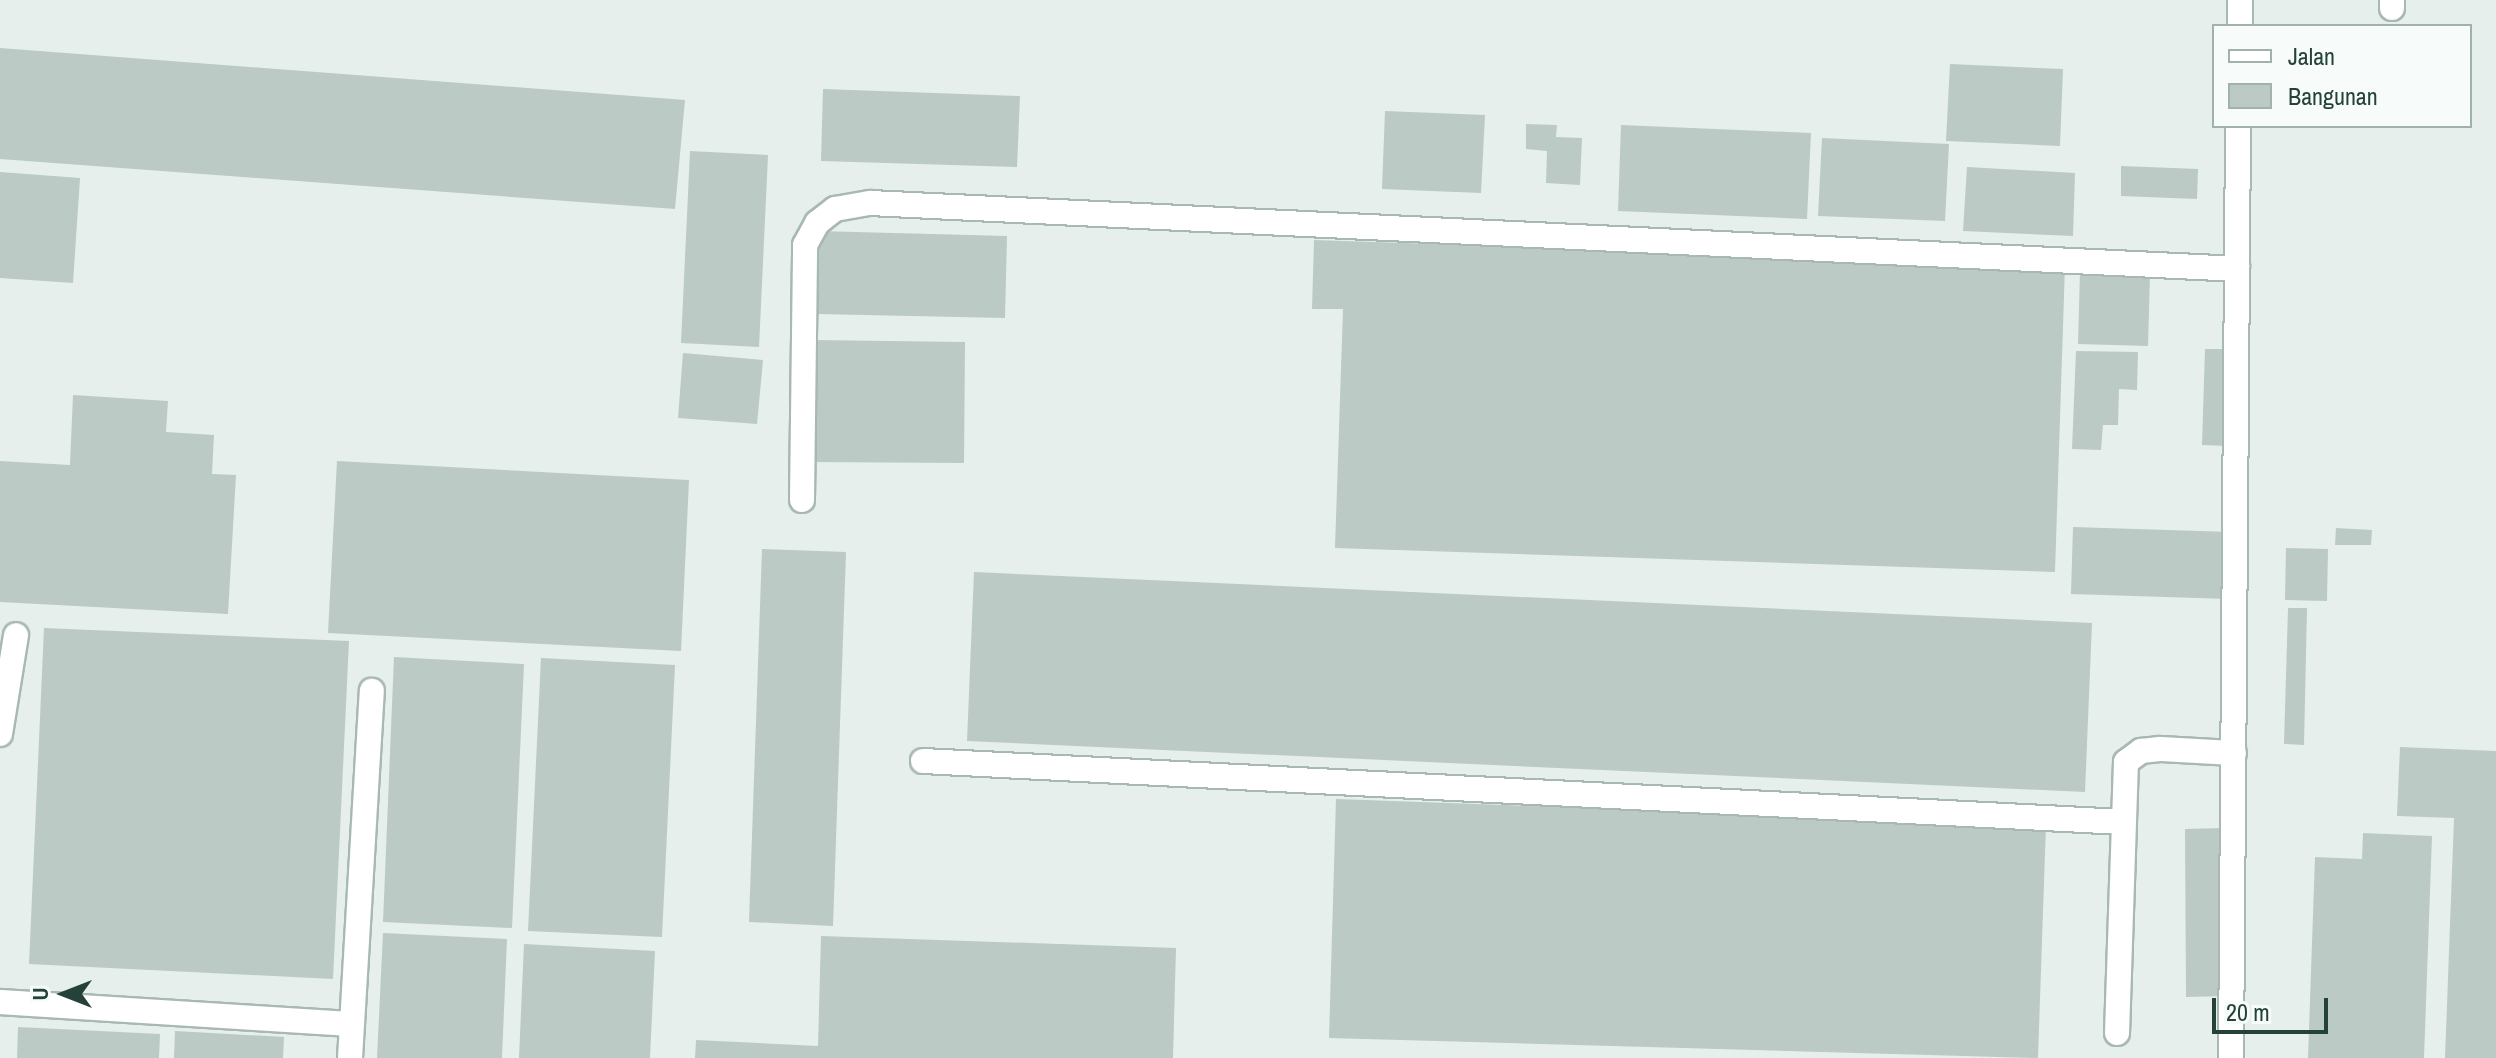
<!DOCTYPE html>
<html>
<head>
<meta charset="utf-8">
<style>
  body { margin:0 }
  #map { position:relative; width:2496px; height:1058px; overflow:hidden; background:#e6efeb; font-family:"Archivo Narrow",sans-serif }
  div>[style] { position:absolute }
  .building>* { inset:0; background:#bbcac4 }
  .roads { filter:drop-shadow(2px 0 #a8b8b2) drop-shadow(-2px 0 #a8b8b2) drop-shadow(0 2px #a8b8b2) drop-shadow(0 -2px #a8b8b2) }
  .minor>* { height:24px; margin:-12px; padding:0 12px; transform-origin:12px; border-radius:12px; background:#fff }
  span { translate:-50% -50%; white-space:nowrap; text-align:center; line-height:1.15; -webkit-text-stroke:8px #f7fbf9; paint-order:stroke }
  .legend { position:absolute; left:2212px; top:24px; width:260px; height:104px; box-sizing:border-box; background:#f7fbf9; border:2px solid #a3b1ad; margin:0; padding:10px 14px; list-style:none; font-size:24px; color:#24423a }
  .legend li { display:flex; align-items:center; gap:16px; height:40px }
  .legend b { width:40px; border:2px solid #a3b1ad }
  .north { position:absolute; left:24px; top:954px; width:80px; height:80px; -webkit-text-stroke:6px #f7fbf9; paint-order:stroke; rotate:270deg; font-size:22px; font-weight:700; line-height:32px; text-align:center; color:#24423a }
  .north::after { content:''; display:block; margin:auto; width:28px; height:36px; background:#24423a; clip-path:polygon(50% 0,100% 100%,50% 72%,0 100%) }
  .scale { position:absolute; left:2212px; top:998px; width:116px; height:36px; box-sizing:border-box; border:4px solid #24423a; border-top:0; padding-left:10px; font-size:24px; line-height:28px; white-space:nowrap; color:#24423a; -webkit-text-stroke:6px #f7fbf9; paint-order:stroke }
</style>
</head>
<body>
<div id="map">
  <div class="building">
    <div style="clip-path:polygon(0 48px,685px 100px,675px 209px,0 159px)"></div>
    <div style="clip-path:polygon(1950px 64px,2063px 69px,2060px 146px,1946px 141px)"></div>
    <div style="clip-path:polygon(823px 89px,1020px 96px,1017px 167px,821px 161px)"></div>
    <div style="clip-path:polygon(1385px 111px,1485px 115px,1481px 193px,1382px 189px)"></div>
    <div style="clip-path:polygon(1526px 124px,1557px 125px,1556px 137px,1582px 138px,1580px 185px,1546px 183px,1547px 151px,1526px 149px)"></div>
    <div style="clip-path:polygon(1621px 125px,1811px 133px,1807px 219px,1618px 211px)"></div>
    <div style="clip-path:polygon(1822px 138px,1949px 144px,1945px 221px,1818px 216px)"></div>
    <div style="clip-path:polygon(690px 151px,768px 155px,759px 347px,681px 343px)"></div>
    <div style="clip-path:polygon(2121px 166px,2198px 169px,2197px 199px,2121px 196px)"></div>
    <div style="clip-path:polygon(1967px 167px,2075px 173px,2073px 236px,1963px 231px)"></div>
    <div style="clip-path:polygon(0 172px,80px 178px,73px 283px,0 278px)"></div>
    <div style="clip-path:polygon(818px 231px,1007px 236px,1005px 318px,817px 314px)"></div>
    <div style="clip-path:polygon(1314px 240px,2065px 265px,2055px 572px,1335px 548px,1343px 309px,1312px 309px)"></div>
    <div style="clip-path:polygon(2080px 271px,2150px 274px,2148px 346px,2078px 344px)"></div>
    <div style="clip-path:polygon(812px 340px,965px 342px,964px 463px,811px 462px)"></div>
    <div style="clip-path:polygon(2205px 349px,2231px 349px,2228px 446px,2202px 445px)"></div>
    <div style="clip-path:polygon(2076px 351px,2138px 352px,2137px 390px,2119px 389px,2118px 425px,2103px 425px,2101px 450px,2072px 449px)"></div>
    <div style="clip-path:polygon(683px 353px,763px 360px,757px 424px,678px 418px)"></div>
    <div style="clip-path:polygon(73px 395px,168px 401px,166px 432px,214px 435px,212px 474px,236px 475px,228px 614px,0 602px,0 461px,70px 465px)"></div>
    <div style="clip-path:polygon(337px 461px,689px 480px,681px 651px,328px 633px)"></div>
    <div style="clip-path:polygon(2073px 527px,2231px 532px,2229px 599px,2071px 594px)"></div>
    <div style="clip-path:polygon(2336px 528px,2372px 530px,2371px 545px,2335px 545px)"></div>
    <div style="clip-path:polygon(2286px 548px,2328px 549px,2327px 601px,2285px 600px)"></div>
    <div style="clip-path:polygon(762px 549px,846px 552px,833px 926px,749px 922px)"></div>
    <div style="clip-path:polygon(974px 572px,2092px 623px,2085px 792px,967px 741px)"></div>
    <div style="clip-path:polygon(2288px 608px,2307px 608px,2304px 745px,2284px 744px)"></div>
    <div style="clip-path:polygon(44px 628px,349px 641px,333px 979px,29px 964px)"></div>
    <div style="clip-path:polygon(394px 657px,524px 664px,512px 928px,383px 922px)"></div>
    <div style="clip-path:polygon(541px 658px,675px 665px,662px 937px,528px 931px)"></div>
    <div style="clip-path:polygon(2400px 747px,2496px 751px,2496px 1058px,2445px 1058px,2454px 818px,2397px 816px)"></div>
    <div style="clip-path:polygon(1336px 799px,2046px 824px,2038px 1058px,1329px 1038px)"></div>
    <div style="clip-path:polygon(2225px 828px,2226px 996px,2186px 997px,2185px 829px)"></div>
    <div style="clip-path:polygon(2363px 833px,2432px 836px,2424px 1058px,2308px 1058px,2315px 857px,2362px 859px)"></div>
    <div style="clip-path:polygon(383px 933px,507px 939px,502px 1058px,377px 1058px)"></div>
    <div style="clip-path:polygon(821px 936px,1176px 948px,1173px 1058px,695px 1058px,696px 1040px,818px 1046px)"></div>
    <div style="clip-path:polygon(524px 944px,655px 951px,650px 1058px,519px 1058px)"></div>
    <div style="clip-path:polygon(18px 1027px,160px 1034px,159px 1058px,17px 1058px)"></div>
    <div style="clip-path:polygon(175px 1031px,284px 1037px,283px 1058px,174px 1058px)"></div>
  </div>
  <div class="roads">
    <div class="minor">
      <div style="left:2392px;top:8px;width:8px;rotate:-90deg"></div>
      <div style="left:2240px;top:26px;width:26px;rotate:-90deg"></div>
      <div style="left:802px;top:500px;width:255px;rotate:-89.3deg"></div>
      <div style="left:805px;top:245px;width:25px;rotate:-61deg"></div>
      <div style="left:817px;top:223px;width:23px;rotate:-38deg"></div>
      <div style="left:835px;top:209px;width:36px;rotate:-10deg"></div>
      <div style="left:870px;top:203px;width:1369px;rotate:2.76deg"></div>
      <div style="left:0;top:734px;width:100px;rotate:-80.8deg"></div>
      <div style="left:923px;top:761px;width:1202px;rotate:2.91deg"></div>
      <div style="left:0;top:1002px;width:351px;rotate:3.6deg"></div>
      <div style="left:2117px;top:1033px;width:271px;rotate:-88.1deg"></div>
      <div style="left:2126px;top:762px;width:19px;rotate:-36deg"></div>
      <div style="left:2141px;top:751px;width:19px;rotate:-6deg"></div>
      <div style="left:2160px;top:749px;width:74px;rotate:3.1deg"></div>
      <div style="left:350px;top:1058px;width:368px;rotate:-86.6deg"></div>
      <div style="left:2231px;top:1058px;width:932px;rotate:-89.57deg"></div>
    </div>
  </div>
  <ul class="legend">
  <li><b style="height:10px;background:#fff"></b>Jalan</li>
  <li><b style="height:22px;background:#bbcac4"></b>Bangunan</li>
  </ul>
  <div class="north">U</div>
  <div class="scale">20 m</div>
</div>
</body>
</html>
